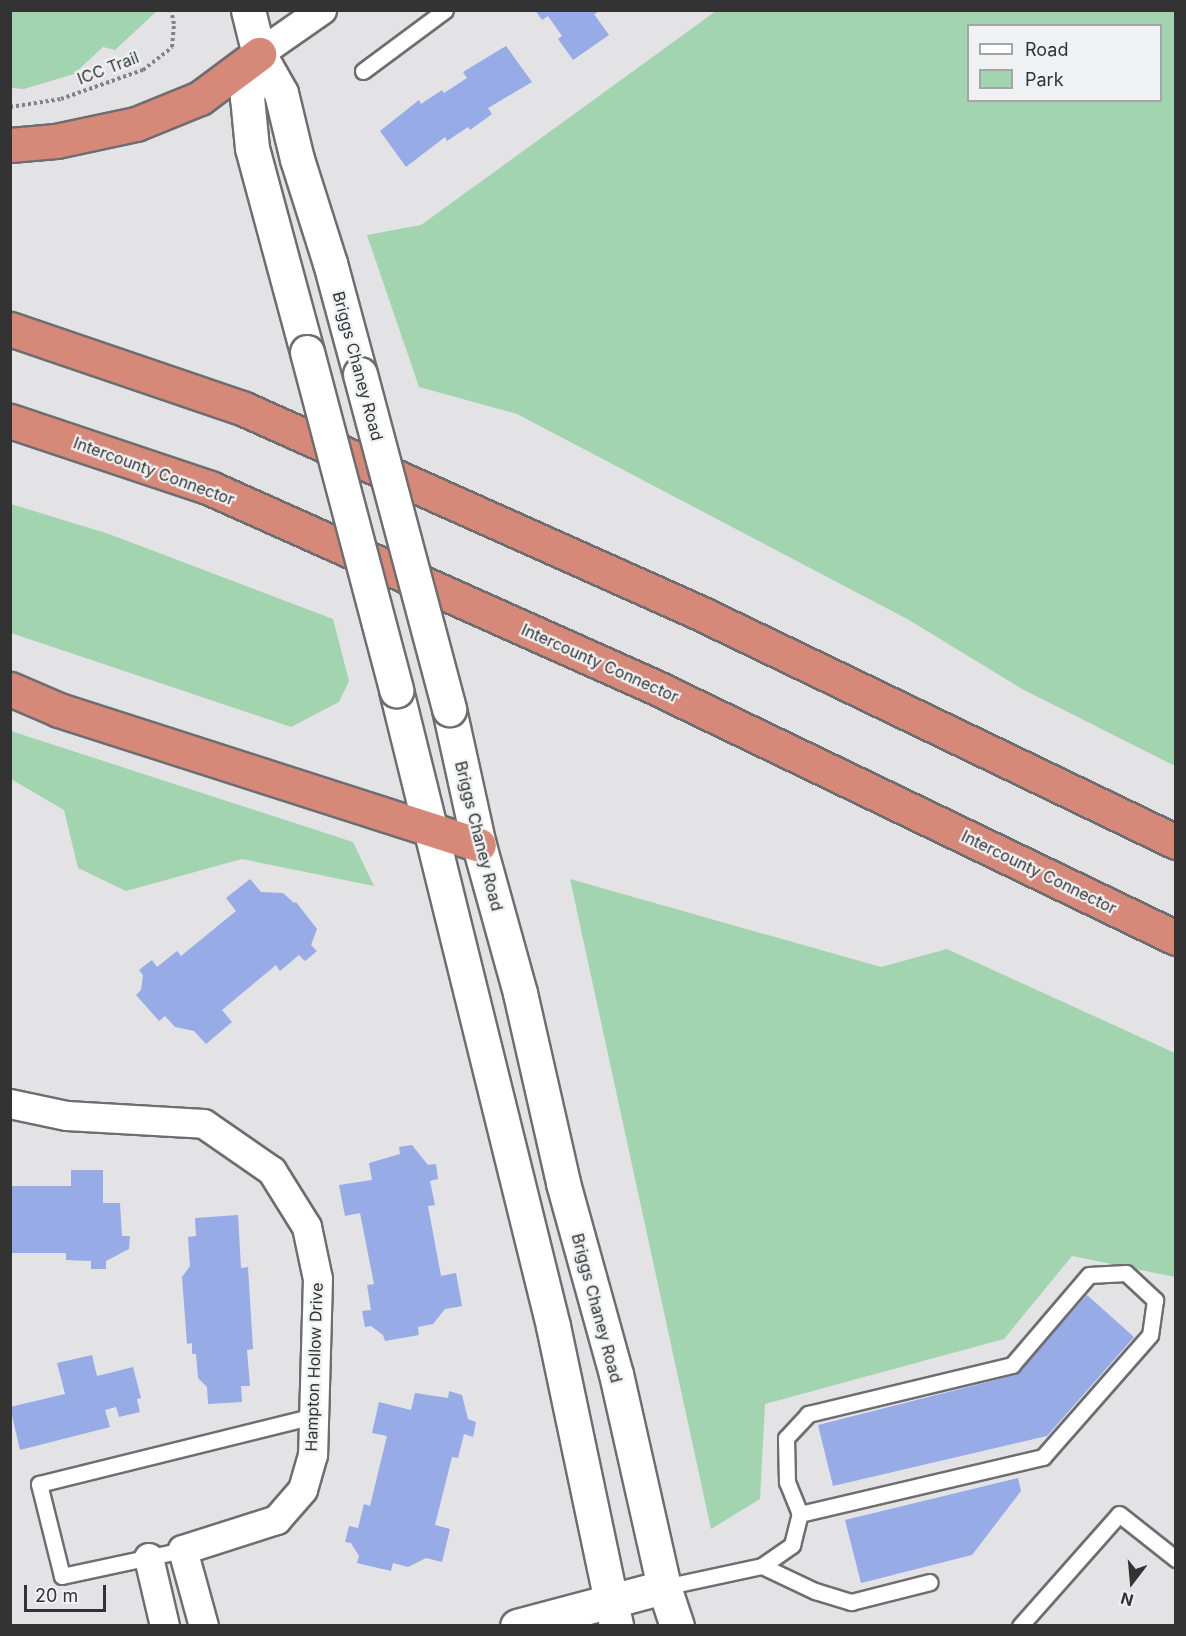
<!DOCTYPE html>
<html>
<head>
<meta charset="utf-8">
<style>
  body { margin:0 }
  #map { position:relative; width:1186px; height:1636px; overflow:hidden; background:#e3e3e5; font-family:Inter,sans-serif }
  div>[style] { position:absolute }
  .green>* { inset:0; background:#a3d4b0 }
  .building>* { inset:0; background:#97abe6 }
  .path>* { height:4px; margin-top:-2px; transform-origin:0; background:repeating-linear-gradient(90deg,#838384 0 3px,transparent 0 6px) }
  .roads { filter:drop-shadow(2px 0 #6e6e70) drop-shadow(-2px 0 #6e6e70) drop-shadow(0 2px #6e6e70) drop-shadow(0 -2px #6e6e70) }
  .lane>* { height:15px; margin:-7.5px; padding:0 7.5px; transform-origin:7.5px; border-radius:7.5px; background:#fff }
  .street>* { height:28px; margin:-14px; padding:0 14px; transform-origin:14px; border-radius:14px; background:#fff }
  .secondary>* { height:33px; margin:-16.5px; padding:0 16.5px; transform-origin:16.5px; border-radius:16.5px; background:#fff }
  .highway>* { height:33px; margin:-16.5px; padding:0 16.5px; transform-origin:16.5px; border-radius:16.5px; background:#d68978 }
  .bridges { filter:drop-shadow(2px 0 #6e6e70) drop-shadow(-2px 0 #6e6e70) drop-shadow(0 2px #6e6e70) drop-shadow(0 -2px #6e6e70) }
  .secondary-bridge>* { height:33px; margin:-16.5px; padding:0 16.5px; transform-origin:16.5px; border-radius:16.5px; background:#fff }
  span { translate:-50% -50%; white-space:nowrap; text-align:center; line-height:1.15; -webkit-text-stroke:4.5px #f0f1f2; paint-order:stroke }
  .street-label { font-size:16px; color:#333334 }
  .frame { position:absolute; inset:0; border:12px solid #333334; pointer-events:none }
  .legend { position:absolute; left:967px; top:24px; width:195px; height:78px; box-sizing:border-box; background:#f0f1f2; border:2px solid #a4a5a6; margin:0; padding:8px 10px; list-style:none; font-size:18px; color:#333334 }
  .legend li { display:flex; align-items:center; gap:12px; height:30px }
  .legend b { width:30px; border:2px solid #a4a5a6 }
  .north { position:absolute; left:1102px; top:1552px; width:60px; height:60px; -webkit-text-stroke:4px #f0f1f2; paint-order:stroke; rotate:196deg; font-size:16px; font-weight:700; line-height:24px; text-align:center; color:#333334 }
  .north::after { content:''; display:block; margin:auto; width:21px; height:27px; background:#333334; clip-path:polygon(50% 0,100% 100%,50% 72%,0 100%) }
  .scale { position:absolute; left:24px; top:1585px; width:82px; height:27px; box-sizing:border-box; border:3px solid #333334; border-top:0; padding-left:8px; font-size:18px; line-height:21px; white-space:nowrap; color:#333334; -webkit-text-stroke:4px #f0f1f2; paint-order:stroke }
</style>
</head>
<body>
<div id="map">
  <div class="green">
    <div style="clip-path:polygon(10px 11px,11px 10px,157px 11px,115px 50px,103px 47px,74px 74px,24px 89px,11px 88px)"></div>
    <div style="clip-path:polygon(evenodd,716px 11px,1175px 11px,1175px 766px,1022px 689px,909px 620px,517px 414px,419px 387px,367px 235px,421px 225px,716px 11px,968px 26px,1160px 26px,1160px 100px,968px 100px,968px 26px)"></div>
    <div style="clip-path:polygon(11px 504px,109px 534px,333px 619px,349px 681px,339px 702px,291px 727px,11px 633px)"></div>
    <div style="clip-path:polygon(11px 731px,353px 842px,374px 886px,242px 859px,126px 891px,78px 868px,64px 810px,11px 779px)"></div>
    <div style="clip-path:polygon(570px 879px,881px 967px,947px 949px,1175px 1053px,1175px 1277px,1072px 1256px,1004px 1339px,765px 1404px,760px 1499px,711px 1529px)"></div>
  </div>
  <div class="building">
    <div style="clip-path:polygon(535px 10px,596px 10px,597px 13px,594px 14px,609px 35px,573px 60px,558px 39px,562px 36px,548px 16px,542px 20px)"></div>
    <div style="clip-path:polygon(506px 46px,532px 82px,488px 108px,492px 114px,470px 130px,468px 127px,447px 141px,445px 137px,406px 167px,380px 131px,419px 100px,421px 104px,442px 90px,444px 93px,467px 78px,463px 72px)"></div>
    <div style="clip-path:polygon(250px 879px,261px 892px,283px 893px,294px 903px,296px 902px,317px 929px,311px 945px,317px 951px,305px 961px,299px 955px,280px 971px,276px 965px,222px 1010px,232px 1022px,206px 1044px,194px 1031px,175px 1027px,165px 1016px,159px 1021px,136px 995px,141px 990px,143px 975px,139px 970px,152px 960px,157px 967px,177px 951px,181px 956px,236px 911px,226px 898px)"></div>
    <div style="clip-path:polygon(412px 1145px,428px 1165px,436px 1164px,438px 1179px,430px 1181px,435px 1205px,428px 1206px,441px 1276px,456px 1273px,462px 1306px,445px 1309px,433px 1324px,418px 1327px,419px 1335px,385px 1341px,383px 1335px,371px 1326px,365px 1327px,362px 1311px,371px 1310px,367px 1285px,374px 1284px,360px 1213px,345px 1216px,339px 1185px,372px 1180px,369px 1163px,400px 1154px,399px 1147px)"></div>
    <div style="clip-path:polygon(71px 1170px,103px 1170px,103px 1203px,120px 1203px,122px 1236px,130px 1236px,129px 1249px,106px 1261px,106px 1269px,91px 1269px,91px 1261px,66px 1260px,66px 1253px,10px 1253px,10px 1186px,71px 1186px)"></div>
    <div style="clip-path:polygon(238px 1215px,241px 1268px,248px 1267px,253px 1349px,247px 1350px,250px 1386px,241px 1386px,242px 1402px,208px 1404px,207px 1387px,198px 1378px,196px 1354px,192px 1354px,192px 1343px,187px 1344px,182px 1277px,190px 1266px,188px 1237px,196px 1236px,195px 1218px)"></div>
    <div style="clip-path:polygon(1087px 1295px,1134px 1337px,1047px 1436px,833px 1486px,818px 1425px,1015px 1375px)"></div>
    <div style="clip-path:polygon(92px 1355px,97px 1376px,133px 1367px,141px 1398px,137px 1399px,140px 1412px,119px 1417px,116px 1407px,105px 1410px,110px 1427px,20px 1450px,10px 1407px,65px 1394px,57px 1363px)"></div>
    <div style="clip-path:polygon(449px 1391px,462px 1395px,468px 1419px,476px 1422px,473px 1437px,464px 1434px,458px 1458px,452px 1457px,435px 1525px,450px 1529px,442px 1562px,426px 1558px,408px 1567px,393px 1563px,391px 1571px,357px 1563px,359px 1556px,351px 1543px,345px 1542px,349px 1526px,358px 1528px,364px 1504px,370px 1506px,387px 1436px,372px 1433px,379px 1402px,411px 1410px,415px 1393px,448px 1398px)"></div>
    <div style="clip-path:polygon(1018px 1478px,1021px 1491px,972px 1555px,861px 1583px,845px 1520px)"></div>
  </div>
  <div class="path">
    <div style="left:10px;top:107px;width:52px;rotate:-8.9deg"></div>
    <div style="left:61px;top:99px;width:87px;rotate:-19.5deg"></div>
    <div style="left:143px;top:70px;width:37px;rotate:-38deg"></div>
    <div style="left:172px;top:47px;width:23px;rotate:-85deg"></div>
    <div style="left:174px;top:24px;width:14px;rotate:-102deg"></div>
  </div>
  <div class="roads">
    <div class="lane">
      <div style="left:363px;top:71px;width:102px;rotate:-36.6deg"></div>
      <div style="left:183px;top:1550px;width:124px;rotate:167.9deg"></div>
      <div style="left:62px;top:1576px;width:95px;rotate:-104deg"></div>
      <div style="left:39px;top:1484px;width:283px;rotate:-13.9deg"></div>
      <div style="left:762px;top:1566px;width:59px;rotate:25.3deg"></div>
      <div style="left:815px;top:1591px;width:38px;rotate:17deg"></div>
      <div style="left:851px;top:1602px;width:81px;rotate:-14.2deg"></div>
      <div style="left:664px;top:1587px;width:100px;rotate:-12.1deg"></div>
      <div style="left:762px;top:1566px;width:37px;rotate:-35deg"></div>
      <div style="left:792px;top:1545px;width:32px;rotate:-76deg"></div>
      <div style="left:800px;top:1514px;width:35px;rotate:-112deg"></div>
      <div style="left:787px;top:1482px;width:44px;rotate:-91.3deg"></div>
      <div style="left:786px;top:1438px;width:33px;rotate:-47deg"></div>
      <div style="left:808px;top:1414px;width:210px;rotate:-13.5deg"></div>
      <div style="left:1012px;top:1365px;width:118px;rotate:-49.5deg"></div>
      <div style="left:1089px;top:1275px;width:37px;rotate:-3deg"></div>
      <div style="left:1126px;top:1273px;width:40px;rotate:43deg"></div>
      <div style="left:1155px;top:1300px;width:35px;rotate:98deg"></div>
      <div style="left:1150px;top:1335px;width:162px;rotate:131.3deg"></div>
      <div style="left:1043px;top:1457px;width:250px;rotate:166.8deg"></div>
      <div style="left:1020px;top:1626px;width:149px;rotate:-48.5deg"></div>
      <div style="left:1119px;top:1514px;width:73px;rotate:38.3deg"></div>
    </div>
    <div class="street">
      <div style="left:259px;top:54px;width:77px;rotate:-34.9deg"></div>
      <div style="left:10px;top:1104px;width:58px;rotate:11.9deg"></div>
      <div style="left:67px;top:1116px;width:137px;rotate:3.3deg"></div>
      <div style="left:204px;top:1124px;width:83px;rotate:34.7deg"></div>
      <div style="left:272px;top:1171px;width:66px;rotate:58deg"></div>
      <div style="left:307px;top:1227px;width:53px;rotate:78.1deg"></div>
      <div style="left:318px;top:1279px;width:176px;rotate:91.6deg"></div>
      <div style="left:313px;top:1455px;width:36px;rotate:106deg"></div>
      <div style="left:303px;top:1490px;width:40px;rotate:131deg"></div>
      <div style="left:277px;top:1520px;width:99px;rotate:162.3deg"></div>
      <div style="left:183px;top:1550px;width:79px;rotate:74.6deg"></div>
      <div style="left:149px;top:1558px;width:70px;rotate:76.8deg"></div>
    </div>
    <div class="secondary">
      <div style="left:248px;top:10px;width:45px;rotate:76deg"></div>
      <div style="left:259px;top:54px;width:45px;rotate:60.6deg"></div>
      <div style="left:281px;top:93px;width:68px;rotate:76.4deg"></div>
      <div style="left:297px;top:159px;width:109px;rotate:72.4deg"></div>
      <div style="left:330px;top:263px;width:115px;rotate:74.9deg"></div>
      <div style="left:259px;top:54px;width:45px;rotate:105.6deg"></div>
      <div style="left:247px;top:97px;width:51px;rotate:84.4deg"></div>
      <div style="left:252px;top:148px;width:211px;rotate:74.9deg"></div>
      <div style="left:396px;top:690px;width:655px;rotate:76.13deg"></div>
      <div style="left:553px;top:1326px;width:307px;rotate:78.1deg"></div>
      <div style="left:449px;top:709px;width:139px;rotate:77.6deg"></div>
      <div style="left:479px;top:845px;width:154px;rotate:74.5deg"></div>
      <div style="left:520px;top:993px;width:195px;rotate:77.2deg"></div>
      <div style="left:563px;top:1183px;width:198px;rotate:74.5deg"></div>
      <div style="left:616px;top:1374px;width:218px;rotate:77.3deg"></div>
      <div style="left:664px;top:1587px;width:41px;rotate:71.6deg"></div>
      <div style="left:517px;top:1626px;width:152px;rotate:-14.9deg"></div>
    </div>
    <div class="highway">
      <div style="left:10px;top:145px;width:46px;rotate:-5deg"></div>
      <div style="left:56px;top:141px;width:82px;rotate:-12deg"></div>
      <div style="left:136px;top:124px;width:69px;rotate:-22.1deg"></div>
      <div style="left:200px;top:98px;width:74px;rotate:-36.7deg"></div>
      <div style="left:10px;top:329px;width:245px;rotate:18.8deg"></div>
      <div style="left:242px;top:408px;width:502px;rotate:24.11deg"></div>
      <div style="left:700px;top:613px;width:528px;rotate:25.69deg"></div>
      <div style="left:10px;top:421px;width:211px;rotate:18.5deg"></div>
      <div style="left:210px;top:488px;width:496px;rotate:24.1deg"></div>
      <div style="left:663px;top:691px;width:569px;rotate:25.71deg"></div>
      <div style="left:10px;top:689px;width:53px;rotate:23.2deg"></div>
      <div style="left:59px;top:710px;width:441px;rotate:17.8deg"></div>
    </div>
  </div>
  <div class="bridges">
    <div class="secondary-bridge">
      <div style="left:307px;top:352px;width:350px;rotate:75.2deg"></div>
      <div style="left:360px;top:374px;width:347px;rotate:75.1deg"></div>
    </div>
  </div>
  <div class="street-label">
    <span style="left:108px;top:68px;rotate:-21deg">ICC Trail</span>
    <span style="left:358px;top:366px;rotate:75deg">Briggs Chaney Road</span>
    <span style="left:154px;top:471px;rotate:20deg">Intercounty Connector</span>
    <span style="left:600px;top:663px;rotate:24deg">Intercounty Connector</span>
    <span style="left:479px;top:836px;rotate:76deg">Briggs Chaney Road</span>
    <span style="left:1039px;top:872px;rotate:26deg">Intercounty Connector</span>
    <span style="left:597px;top:1308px;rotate:75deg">Briggs Chaney Road</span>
    <span style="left:314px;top:1367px;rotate:-88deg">Hampton Hollow Drive</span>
  </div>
  <div class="frame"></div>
  <ul class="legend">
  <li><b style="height:8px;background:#fff"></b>Road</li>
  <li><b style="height:16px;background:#a3d4b0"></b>Park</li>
  </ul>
  <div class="north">N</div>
  <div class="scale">20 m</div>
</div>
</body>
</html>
